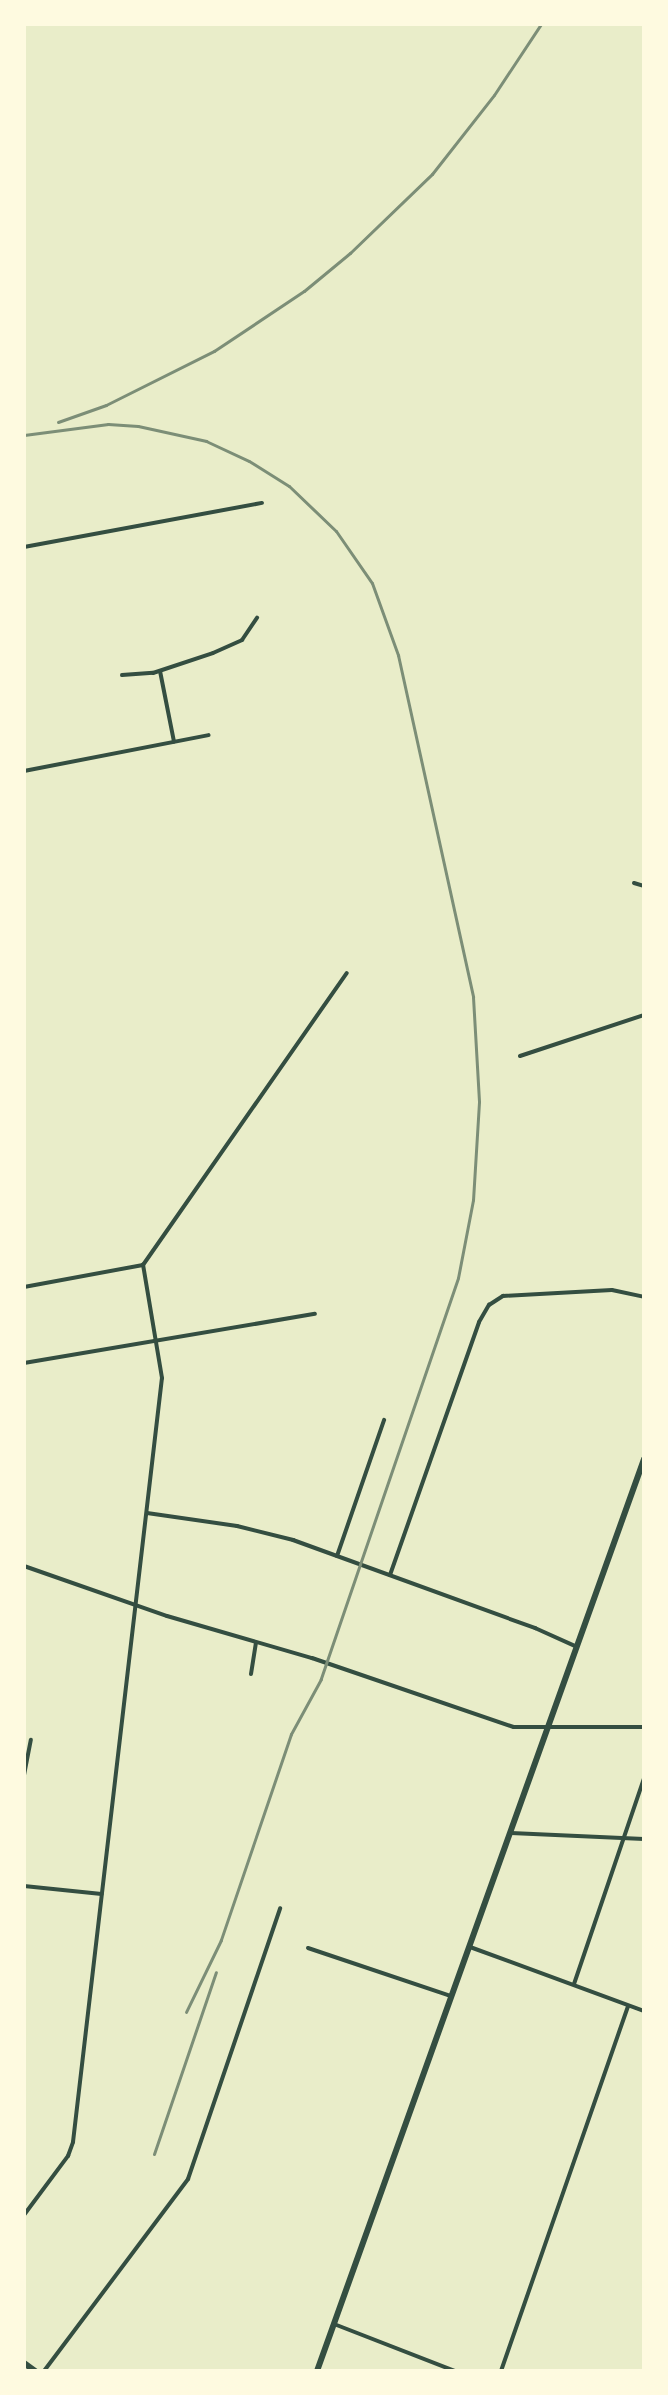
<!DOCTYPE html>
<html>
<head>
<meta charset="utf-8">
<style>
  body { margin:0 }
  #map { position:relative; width:668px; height:2395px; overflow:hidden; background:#e9edc9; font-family:"Roboto Serif",serif }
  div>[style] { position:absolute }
  .minor>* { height:4px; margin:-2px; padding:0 2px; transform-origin:2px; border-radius:2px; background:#344e41 }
  .tertiary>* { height:4px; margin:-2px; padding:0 2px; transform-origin:2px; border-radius:2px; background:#344e41 }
  .primary>* { height:6px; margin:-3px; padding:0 3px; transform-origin:3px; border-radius:3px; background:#344e41 }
  .rail>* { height:3px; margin:-1.5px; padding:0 1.5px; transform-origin:1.5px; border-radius:1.5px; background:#7c8e77 }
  span { translate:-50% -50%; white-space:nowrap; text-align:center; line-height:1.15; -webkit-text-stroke:8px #fefae0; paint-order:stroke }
  .frame { position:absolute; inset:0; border:26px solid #fefae0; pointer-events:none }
</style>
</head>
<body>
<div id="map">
  <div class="minor">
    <div style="left:24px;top:547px;width:242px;rotate:-10.5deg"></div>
    <div style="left:160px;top:671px;width:72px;rotate:78.8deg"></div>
    <div style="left:122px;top:675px;width:31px;rotate:-4deg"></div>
    <div style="left:153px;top:673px;width:63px;rotate:-18.4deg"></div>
    <div style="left:213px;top:653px;width:32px;rotate:-24deg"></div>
    <div style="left:242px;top:640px;width:27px;rotate:-56deg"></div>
    <div style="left:24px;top:771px;width:188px;rotate:-11deg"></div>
    <div style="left:634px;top:883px;width:10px;rotate:17deg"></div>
    <div style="left:520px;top:1056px;width:131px;rotate:-18.3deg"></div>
    <div style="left:143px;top:1265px;width:356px;rotate:-55.1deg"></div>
    <div style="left:24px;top:1287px;width:121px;rotate:-10.5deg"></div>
    <div style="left:24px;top:1363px;width:295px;rotate:-9.6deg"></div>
    <div style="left:147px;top:1513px;width:91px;rotate:8.2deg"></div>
    <div style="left:237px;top:1526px;width:58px;rotate:14deg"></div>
    <div style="left:293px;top:1540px;width:258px;rotate:20deg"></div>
    <div style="left:535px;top:1628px;width:46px;rotate:24.3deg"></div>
    <div style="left:337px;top:1556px;width:144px;rotate:-70.9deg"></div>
    <div style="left:390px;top:1575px;width:268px;rotate:-70.6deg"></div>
    <div style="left:479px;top:1322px;width:20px;rotate:-60deg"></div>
    <div style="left:489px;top:1305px;width:17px;rotate:-33deg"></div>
    <div style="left:503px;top:1296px;width:109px;rotate:-3.2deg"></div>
    <div style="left:612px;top:1290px;width:33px;rotate:12deg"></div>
    <div style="left:251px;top:1674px;width:32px;rotate:-81deg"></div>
    <div style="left:24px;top:1775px;width:36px;rotate:-79deg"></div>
    <div style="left:511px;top:1833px;width:133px;rotate:2.6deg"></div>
    <div style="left:24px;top:1886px;width:78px;rotate:5.9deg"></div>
    <div style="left:470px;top:1947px;width:185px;rotate:20.2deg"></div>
    <div style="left:308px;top:1948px;width:151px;rotate:18.6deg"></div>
    <div style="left:574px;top:1984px;width:218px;rotate:-71.2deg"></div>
    <div style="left:24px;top:2215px;width:74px;rotate:-53.3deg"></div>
    <div style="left:68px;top:2156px;width:15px;rotate:-70deg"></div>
    <div style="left:73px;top:2142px;width:769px;rotate:-83.36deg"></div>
    <div style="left:162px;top:1378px;width:115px;rotate:-99.5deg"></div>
    <div style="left:334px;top:2324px;width:130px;rotate:21.2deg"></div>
    <div style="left:44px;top:2371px;width:240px;rotate:-53.1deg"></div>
    <div style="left:188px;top:2179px;width:286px;rotate:-71.2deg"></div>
    <div style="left:501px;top:2371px;width:386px;rotate:-70.8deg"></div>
  </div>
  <div class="tertiary">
    <div style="left:24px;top:1566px;width:151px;rotate:19.3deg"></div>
    <div style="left:167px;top:1616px;width:151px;rotate:16.2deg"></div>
    <div style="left:312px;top:1658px;width:213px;rotate:18.9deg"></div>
    <div style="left:514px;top:1727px;width:130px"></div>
  </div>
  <div class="primary">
    <div style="left:24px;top:2363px;width:14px;rotate:36deg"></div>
    <div style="left:317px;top:2371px;width:969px;rotate:-70.27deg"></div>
  </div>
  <div class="rail">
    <div style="left:58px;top:422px;width:51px;rotate:-19.5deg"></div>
    <div style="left:106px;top:405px;width:121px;rotate:-26.6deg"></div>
    <div style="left:214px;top:351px;width:108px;rotate:-33.7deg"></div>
    <div style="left:304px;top:291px;width:60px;rotate:-39.6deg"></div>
    <div style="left:350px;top:253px;width:114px;rotate:-43.9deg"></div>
    <div style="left:432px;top:174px;width:100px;rotate:-51.9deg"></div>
    <div style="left:494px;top:95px;width:85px;rotate:-56.5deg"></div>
    <div style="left:24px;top:435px;width:85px;rotate:-7.5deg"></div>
    <div style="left:108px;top:424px;width:30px;rotate:4deg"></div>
    <div style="left:138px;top:426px;width:70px;rotate:12.4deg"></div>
    <div style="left:206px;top:441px;width:47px;rotate:24.9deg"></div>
    <div style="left:249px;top:461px;width:47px;rotate:32deg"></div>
    <div style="left:289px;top:486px;width:65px;rotate:43.8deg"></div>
    <div style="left:336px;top:531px;width:63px;rotate:55.3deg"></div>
    <div style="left:372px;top:583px;width:77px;rotate:70.1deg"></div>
    <div style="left:398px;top:655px;width:350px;rotate:77.6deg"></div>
    <div style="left:473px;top:997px;width:105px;rotate:86.7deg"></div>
    <div style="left:479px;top:1102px;width:98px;rotate:93.5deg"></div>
    <div style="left:473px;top:1200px;width:79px;rotate:100.9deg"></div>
    <div style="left:458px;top:1278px;width:424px;rotate:108.9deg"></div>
    <div style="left:321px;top:1679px;width:63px;rotate:118.6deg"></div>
    <div style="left:291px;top:1734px;width:218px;rotate:108.8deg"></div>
    <div style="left:221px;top:1940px;width:80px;rotate:115.9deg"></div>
    <div style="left:154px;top:2154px;width:192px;rotate:-71.2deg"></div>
  </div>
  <div class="frame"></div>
</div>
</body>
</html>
